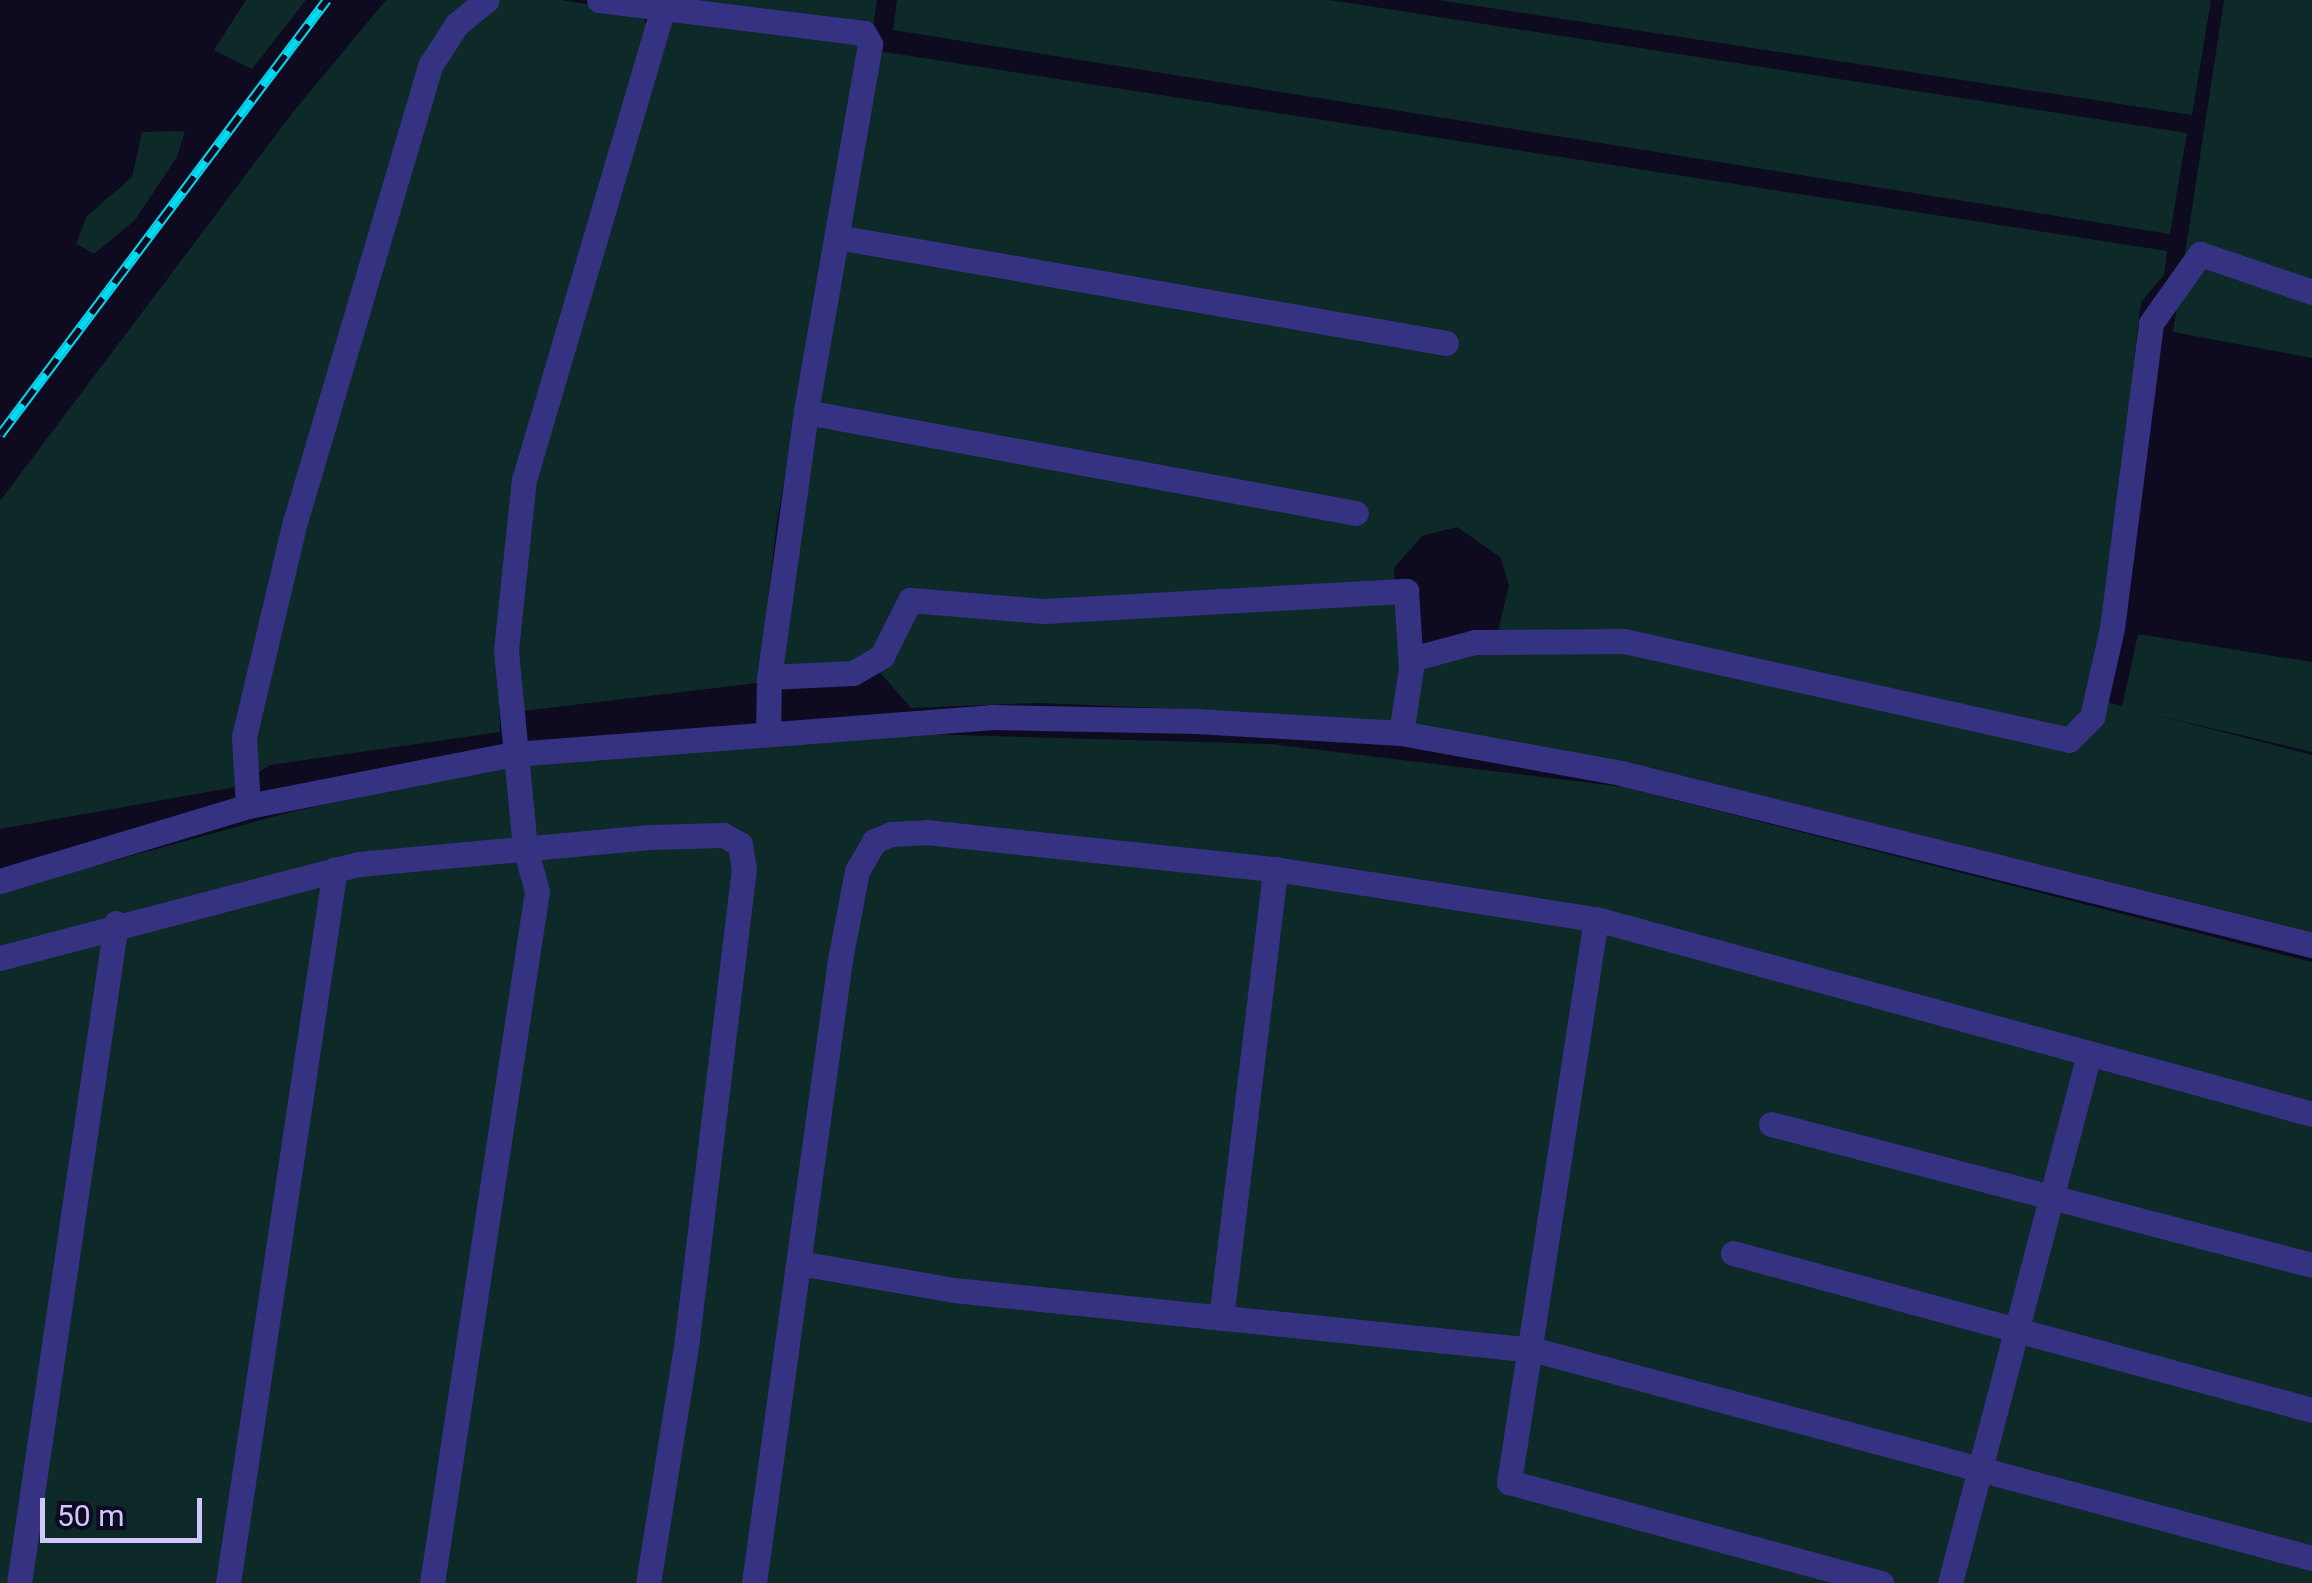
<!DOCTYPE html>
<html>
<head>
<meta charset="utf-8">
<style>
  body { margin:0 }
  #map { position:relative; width:2312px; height:1583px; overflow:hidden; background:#0e0a1f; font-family:Roboto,sans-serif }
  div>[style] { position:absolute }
  .green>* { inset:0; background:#0d2928 }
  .minor>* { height:25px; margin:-12.5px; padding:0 12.5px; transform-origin:12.5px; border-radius:12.5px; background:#353282 }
  .rail>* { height:10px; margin-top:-5px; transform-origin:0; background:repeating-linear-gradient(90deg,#0e0a1f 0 19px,#00daf3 0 38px); box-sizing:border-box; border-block:2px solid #00daf3 }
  span { translate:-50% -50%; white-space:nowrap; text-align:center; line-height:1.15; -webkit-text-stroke:10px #0e0a1f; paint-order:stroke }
  .scale { position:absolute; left:40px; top:1498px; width:162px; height:45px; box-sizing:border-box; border:5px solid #cfc8ff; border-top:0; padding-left:12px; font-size:30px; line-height:35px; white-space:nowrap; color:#cfc8ff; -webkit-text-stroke:8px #0e0a1f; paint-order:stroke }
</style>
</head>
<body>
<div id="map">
  <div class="green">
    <div style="clip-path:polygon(246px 0,306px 0,252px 69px,214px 50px)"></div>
    <div style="clip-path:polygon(386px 0,562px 0,642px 13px,650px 37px,515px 477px,498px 647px,500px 732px,270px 765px,236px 787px,0 829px,0 501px,293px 112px)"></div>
    <div style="clip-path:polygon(655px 0,877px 0,873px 28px)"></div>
    <div style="clip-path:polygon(897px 0,1330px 0,2187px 133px,2170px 234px,893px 30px)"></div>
    <div style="clip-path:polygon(1438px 0,2211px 0,2192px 115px)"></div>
    <div style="clip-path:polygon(2224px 0,2312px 0,2312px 358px,2173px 332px)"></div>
    <div style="clip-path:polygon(670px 14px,865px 39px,777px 521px,758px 683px,514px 712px,530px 484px)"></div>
    <div style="clip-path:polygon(evenodd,878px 51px,2167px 251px,2164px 275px,2141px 302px,2094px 699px,2312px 755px,2312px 934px,1715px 788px,1209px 710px,1038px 703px,911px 708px,869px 660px,779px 676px,796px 535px,878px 51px,1457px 527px,1500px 557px,1509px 585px,1496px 640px,1484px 655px,1398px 651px,1394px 568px,1422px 536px,1457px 527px)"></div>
    <div style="clip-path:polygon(185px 131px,177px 157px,135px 220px,94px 254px,76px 244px,87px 216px,132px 177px,142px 132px)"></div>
    <div style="clip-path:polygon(2138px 634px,2312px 662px,2312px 752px,2122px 707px)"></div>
    <div style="clip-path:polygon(887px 733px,1271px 744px,1624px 787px,2312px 962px,2312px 1583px,0 1583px,0 892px,283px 814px,495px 767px)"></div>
  </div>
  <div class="minor">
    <div style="left:599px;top:0;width:267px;rotate:7.1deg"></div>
    <div style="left:864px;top:33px;width:13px;rotate:61deg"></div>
    <div style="left:870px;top:44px;width:374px;rotate:99.9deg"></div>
    <div style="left:806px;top:412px;width:268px;rotate:97.9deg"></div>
    <div style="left:769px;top:677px;width:57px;rotate:91deg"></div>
    <div style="left:837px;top:237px;width:618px;rotate:9.87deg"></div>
    <div style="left:806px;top:412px;width:559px;rotate:10.41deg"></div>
    <div style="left:1411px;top:659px;width:66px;rotate:-14.9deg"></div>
    <div style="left:1475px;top:642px;width:149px;rotate:-0.4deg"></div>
    <div style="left:1624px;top:641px;width:456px;rotate:12.5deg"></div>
    <div style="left:2069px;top:740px;width:33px;rotate:-45deg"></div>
    <div style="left:2092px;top:717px;width:91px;rotate:-77.3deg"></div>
    <div style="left:2112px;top:628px;width:307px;rotate:-82.7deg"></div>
    <div style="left:2151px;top:323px;width:85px;rotate:-54.6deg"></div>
    <div style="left:2200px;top:254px;width:118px;rotate:18.7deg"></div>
    <div style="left:769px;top:677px;width:84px;rotate:-2.7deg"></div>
    <div style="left:853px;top:673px;width:34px;rotate:-30deg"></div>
    <div style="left:882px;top:656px;width:63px;rotate:-63.4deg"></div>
    <div style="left:910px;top:600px;width:134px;rotate:4.7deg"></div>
    <div style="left:1044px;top:611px;width:363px;rotate:-3.2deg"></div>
    <div style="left:1406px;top:591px;width:77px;rotate:86.3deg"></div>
    <div style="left:1411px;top:668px;width:66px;rotate:98.7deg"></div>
    <div style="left:248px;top:806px;width:69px;rotate:-93.3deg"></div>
    <div style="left:244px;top:737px;width:221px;rotate:-76.7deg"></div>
    <div style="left:295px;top:522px;width:478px;rotate:-73.5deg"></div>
    <div style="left:431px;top:64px;width:48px;rotate:-57deg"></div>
    <div style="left:457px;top:24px;width:38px;rotate:-39deg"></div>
    <div style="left:0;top:881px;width:259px;rotate:-16.8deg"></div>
    <div style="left:248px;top:806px;width:271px;rotate:-11.1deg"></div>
    <div style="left:514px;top:754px;width:478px;rotate:-4.4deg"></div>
    <div style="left:991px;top:717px;width:206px;rotate:1.1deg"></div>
    <div style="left:1197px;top:721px;width:204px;rotate:3.4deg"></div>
    <div style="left:1401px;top:733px;width:224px;rotate:10.3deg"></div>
    <div style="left:1621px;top:773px;width:712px;rotate:13.98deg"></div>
    <div style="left:1596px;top:919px;width:570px;rotate:98.78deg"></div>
    <div style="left:1509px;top:1482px;width:386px;rotate:15.2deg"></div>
    <div style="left:0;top:958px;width:371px;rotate:-14.7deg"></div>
    <div style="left:359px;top:864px;width:292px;rotate:-5.3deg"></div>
    <div style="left:650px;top:837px;width:73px;rotate:-1.6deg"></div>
    <div style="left:723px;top:835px;width:19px;rotate:28deg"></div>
    <div style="left:740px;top:844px;width:24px;rotate:81deg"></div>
    <div style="left:744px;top:868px;width:475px;rotate:96.9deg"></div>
    <div style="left:687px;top:1340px;width:246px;rotate:99.1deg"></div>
    <div style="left:1771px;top:1124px;width:559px;rotate:14.61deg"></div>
    <div style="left:1733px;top:1253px;width:600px;rotate:15.17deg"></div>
    <div style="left:799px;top:1263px;width:157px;rotate:9.9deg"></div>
    <div style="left:954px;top:1290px;width:584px;rotate:5.9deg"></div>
    <div style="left:1535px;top:1350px;width:804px;rotate:14.99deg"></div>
    <div style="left:1221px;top:1318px;width:452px;rotate:-83.1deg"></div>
    <div style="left:19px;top:1583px;width:667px;rotate:-81.64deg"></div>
    <div style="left:228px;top:1583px;width:722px;rotate:-81.48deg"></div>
    <div style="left:432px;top:1583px;width:700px;rotate:-81.37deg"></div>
    <div style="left:537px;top:891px;width:45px;rotate:-105.6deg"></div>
    <div style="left:525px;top:848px;width:199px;rotate:-95.5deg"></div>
    <div style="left:506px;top:650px;width:171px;rotate:-84deg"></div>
    <div style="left:524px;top:480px;width:489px;rotate:-73.6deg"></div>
    <div style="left:754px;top:1583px;width:629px;rotate:-82.14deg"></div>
    <div style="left:840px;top:960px;width:91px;rotate:-79.2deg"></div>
    <div style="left:857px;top:871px;width:34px;rotate:-60deg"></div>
    <div style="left:874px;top:841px;width:18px;rotate:-22deg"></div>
    <div style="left:891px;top:834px;width:35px;rotate:-3deg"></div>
    <div style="left:926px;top:832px;width:351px;rotate:6.1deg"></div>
    <div style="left:1275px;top:869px;width:325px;rotate:8.9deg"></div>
    <div style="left:1596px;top:919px;width:742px;rotate:15.23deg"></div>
    <div style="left:1950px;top:1583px;width:547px;rotate:-75.28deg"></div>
  </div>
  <div class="rail">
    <div style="left:0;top:435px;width:544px;rotate:-53.07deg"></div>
  </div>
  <div class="scale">50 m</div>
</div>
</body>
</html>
